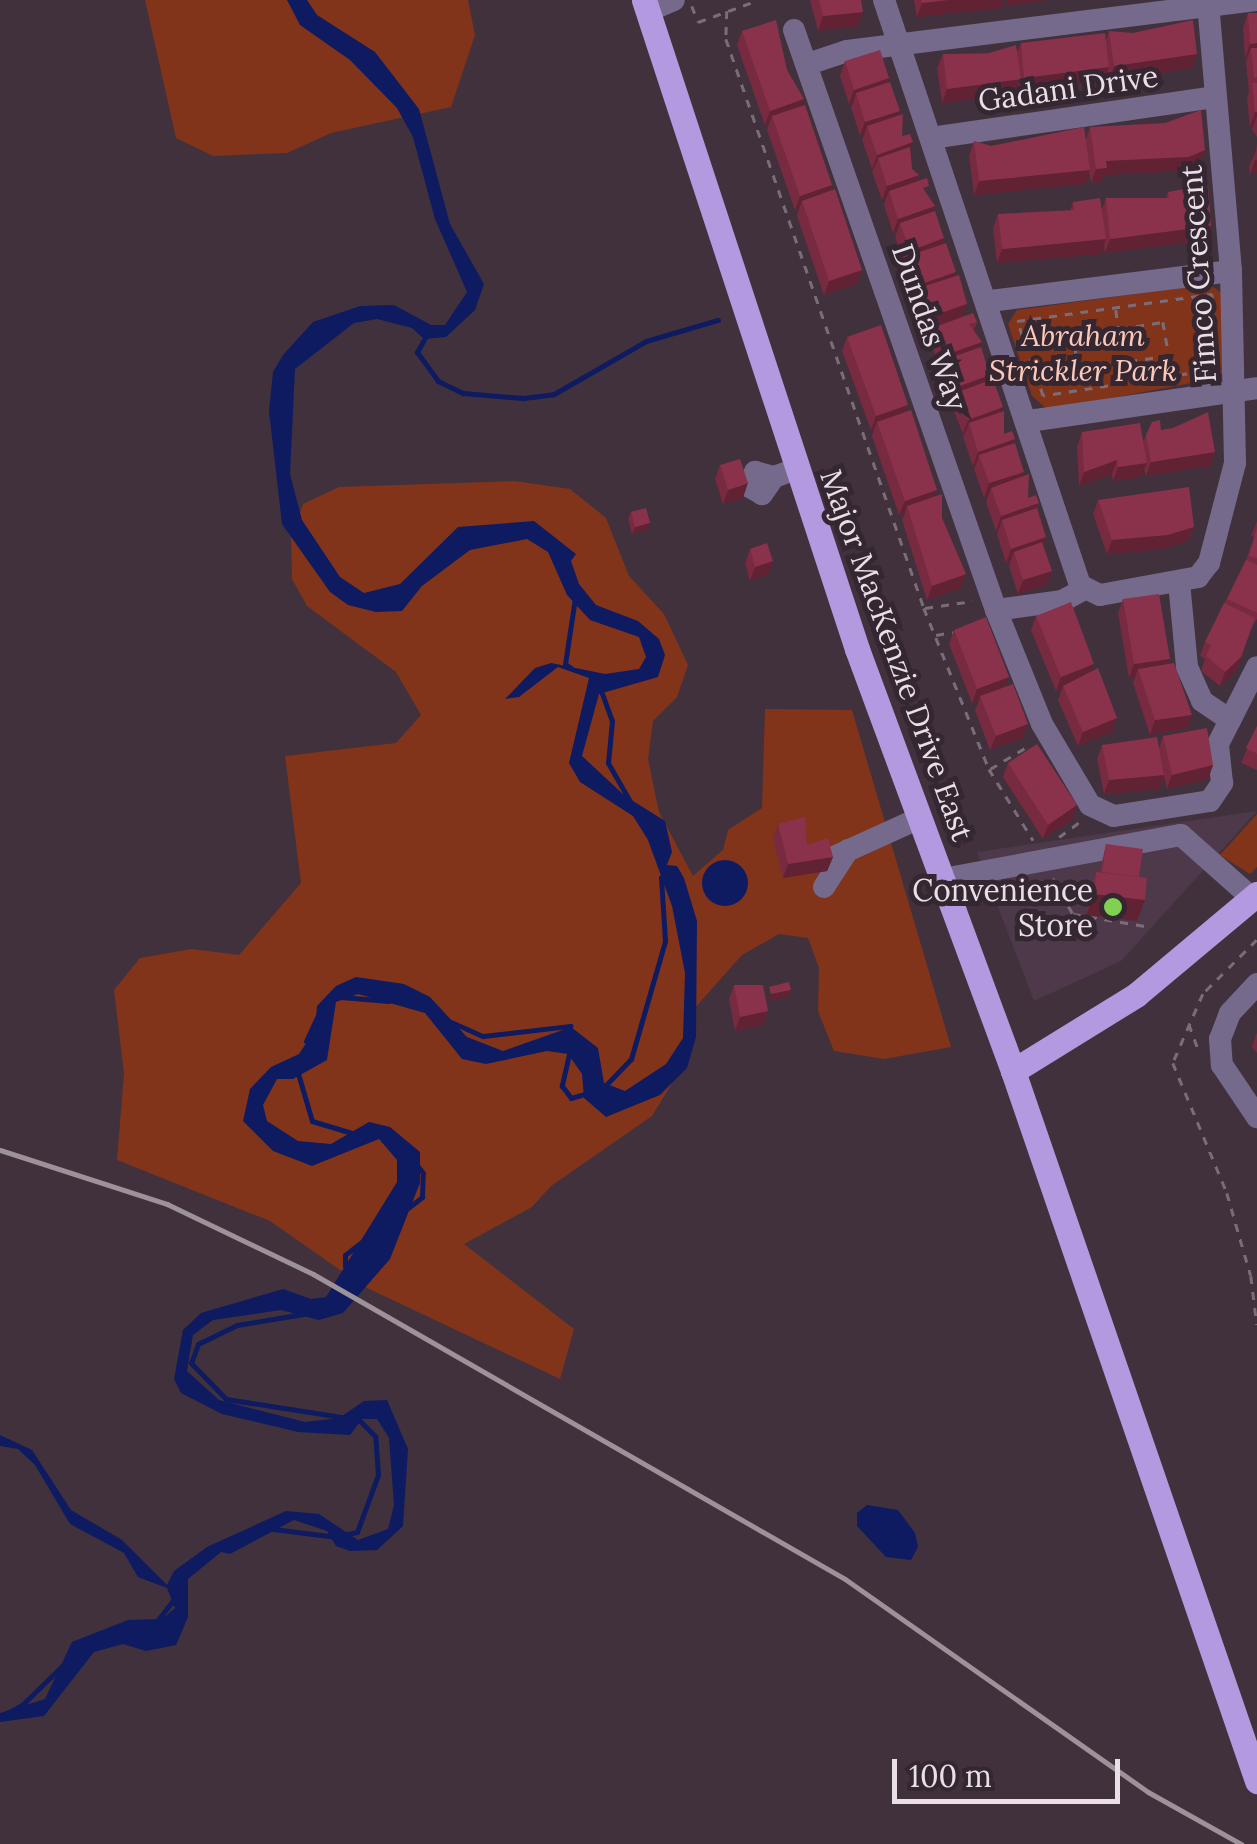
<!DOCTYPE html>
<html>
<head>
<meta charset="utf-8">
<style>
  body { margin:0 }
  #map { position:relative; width:1257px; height:1844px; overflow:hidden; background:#40313d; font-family:Lora,serif }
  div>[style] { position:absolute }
  .built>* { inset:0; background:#4d3949 }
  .green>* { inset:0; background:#82341a }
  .water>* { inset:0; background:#0e1b61 }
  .round { border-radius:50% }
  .stream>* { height:5px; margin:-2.5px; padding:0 2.5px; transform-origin:2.5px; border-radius:2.5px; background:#0e1b61 }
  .path>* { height:2.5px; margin-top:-1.25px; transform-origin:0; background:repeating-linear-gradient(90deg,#7a6d78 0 8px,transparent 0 16px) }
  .minor>* { height:22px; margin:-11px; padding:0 11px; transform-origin:11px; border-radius:11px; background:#75698c }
  .major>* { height:25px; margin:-12.5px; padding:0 12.5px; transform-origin:12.5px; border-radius:12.5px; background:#b399e0 }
  .rail>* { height:5px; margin:-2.5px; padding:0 2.5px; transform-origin:2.5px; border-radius:2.5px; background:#9d919a }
  .wall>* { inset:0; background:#772a40 }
  .shaded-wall>* { inset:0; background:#612234 }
  .building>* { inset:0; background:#8a314b }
  .dots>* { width:28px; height:28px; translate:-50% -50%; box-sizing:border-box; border:5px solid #352732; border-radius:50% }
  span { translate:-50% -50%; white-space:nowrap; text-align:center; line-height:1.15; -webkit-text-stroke:10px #352732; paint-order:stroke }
  .street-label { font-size:30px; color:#e9e0e7 }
  .park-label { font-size:30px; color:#fccaba; font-style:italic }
  .poi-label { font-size:30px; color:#e9e0e7 }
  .right { translate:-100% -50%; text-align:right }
  .scale { position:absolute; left:892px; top:1759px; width:228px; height:45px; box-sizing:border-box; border:5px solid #e9e0e7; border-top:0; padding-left:12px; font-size:30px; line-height:35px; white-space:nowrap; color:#e9e0e7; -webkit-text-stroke:8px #352732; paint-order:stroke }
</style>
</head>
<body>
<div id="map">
  <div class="built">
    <div style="clip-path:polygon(1257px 811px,1121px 961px,1034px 1001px,977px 852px)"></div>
  </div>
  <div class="green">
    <div style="clip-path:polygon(145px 0,468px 0,475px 35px,451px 107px,331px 133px,287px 153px,213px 156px,176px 138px)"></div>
    <div style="clip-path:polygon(1209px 284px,1223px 294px,1230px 364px,1218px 378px,1048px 410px,1032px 396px,1008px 324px,1017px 310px)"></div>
    <div style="clip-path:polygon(514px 481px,570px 489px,606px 518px,629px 576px,664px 614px,688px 665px,677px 697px,653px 721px,648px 759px,659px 812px,693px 876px,723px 850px,728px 830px,762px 808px,765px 709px,852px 710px,951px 1047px,884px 1059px,834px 1051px,818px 1011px,819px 968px,808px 938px,779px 934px,742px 955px,692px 1011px,680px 1070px,652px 1116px,551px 1186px,532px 1207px,464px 1244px,574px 1329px,560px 1379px,363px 1286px,270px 1221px,117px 1160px,124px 1073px,114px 990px,140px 958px,192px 949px,239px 955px,301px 883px,285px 756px,396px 743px,421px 715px,396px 672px,307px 606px,292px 579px,291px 538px,303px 504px,339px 487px)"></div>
    <div style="clip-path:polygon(1257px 814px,1257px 867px,1250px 874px,1220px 855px)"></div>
  </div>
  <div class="water">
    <div style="clip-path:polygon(287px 0,307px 0,317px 15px,375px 52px,419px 109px,450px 224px,484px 284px,475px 310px,446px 337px,424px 339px,412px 328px,377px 319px,354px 323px,295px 369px,290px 474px,302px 520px,340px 577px,364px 593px,400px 584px,458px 527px,534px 521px,576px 554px,571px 561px,579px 584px,596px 605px,638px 621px,659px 639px,665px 655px,658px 677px,599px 694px,582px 756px,625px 796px,665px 821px,672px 852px,667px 865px,677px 866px,684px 878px,697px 921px,696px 1037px,687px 1068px,660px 1095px,606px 1117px,584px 1098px,582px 1074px,568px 1054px,547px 1051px,486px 1064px,462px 1059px,425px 1013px,358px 994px,336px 1002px,327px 1060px,293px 1079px,277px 1079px,263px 1105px,267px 1121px,298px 1141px,331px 1144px,369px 1122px,390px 1127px,420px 1152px,420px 1183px,390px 1259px,343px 1313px,319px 1320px,281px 1310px,213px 1320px,193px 1335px,187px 1371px,219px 1400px,305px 1422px,339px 1418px,364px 1401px,387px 1400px,408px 1449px,403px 1526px,377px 1550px,350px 1551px,336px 1546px,327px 1531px,294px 1520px,230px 1554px,221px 1552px,188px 1579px,188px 1617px,176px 1645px,146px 1651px,123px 1644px,94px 1652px,44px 1716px,0 1722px,0 1713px,45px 1699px,72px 1642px,128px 1620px,162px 1619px,175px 1608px,167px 1588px,138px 1577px,124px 1553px,70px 1524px,35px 1465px,18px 1449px,0 1446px,0 1435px,32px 1450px,71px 1510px,122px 1540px,167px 1585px,174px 1571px,207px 1547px,286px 1511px,319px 1514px,358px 1540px,388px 1529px,394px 1505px,389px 1438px,377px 1419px,362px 1419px,350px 1435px,298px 1432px,222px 1414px,181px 1393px,174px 1379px,183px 1330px,201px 1313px,283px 1289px,311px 1299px,326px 1297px,397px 1182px,397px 1160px,379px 1139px,312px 1166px,273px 1151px,243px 1121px,250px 1089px,271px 1067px,299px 1054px,315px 1030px,317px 1006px,336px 986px,356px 977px,404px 984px,430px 997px,467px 1037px,503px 1051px,571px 1027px,598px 1048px,604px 1083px,625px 1091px,666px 1064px,683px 1038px,685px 973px,672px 906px,648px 840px,633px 816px,580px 782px,569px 763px,589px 678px,558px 667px,519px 697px,505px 699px,535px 668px,551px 663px,605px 674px,639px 669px,646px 657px,639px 637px,590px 620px,567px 595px,548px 552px,527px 539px,470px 550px,422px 586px,402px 611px,376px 612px,348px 605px,330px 592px,282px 524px,269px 411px,273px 372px,283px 355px,313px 322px,360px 306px,394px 305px,431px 325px,445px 325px,467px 292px,435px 219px,413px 137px,397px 108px,350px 60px,300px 25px)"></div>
    <div class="round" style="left:702px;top:860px;width:46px;height:46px"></div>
    <div style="clip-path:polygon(867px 1505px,898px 1510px,915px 1533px,918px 1547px,911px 1560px,886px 1557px,857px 1526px,857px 1513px)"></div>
  </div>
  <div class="stream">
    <div style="left:427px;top:334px;width:21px;rotate:119deg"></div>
    <div style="left:417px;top:352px;width:36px;rotate:54deg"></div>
    <div style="left:438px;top:381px;width:28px;rotate:26deg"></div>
    <div style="left:463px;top:393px;width:60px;rotate:4.8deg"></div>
    <div style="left:523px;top:398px;width:31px;rotate:-7deg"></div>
    <div style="left:554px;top:394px;width:106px;rotate:-29.9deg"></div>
    <div style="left:646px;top:341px;width:75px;rotate:-16.3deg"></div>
    <div style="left:571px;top:668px;width:7px;rotate:-146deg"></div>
    <div style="left:565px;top:664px;width:67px;rotate:-81.4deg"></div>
    <div style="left:600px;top:688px;width:35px;rotate:70deg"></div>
    <div style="left:612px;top:721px;width:42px;rotate:95.4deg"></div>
    <div style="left:608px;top:763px;width:46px;rotate:60.1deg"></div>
    <div style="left:341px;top:997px;width:48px;rotate:4.8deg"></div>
    <div style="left:451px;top:1022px;width:35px;rotate:24deg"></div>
    <div style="left:483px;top:1036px;width:88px;rotate:-6.6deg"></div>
    <div style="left:570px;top:1026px;width:8px;rotate:90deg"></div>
    <div style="left:306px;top:1041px;width:29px;rotate:-65deg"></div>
    <div style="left:570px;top:1050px;width:37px;rotate:103deg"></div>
    <div style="left:562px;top:1086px;width:15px;rotate:53deg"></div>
    <div style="left:571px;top:1098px;width:17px;rotate:-17deg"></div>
    <div style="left:297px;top:1070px;width:53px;rotate:73.6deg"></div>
    <div style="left:312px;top:1121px;width:45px;rotate:16.8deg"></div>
    <div style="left:602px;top:1089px;width:42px;rotate:-46deg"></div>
    <div style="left:631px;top:1059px;width:123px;rotate:-73.9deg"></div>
    <div style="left:665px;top:941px;width:64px;rotate:-93.6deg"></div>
    <div style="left:408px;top:1208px;width:18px;rotate:-38deg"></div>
    <div style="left:422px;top:1197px;width:24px;rotate:-88deg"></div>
    <div style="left:423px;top:1173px;width:11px;rotate:-128deg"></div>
    <div style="left:345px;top:1266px;width:11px;rotate:-90deg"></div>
    <div style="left:345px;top:1255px;width:28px;rotate:-38deg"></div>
    <div style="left:303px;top:1314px;width:67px;rotate:170.5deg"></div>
    <div style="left:237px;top:1325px;width:43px;rotate:154deg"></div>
    <div style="left:198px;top:1344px;width:20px;rotate:110deg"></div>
    <div style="left:191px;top:1363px;width:50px;rotate:45.8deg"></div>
    <div style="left:226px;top:1399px;width:123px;rotate:8.9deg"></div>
    <div style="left:273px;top:1529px;width:64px;rotate:7.2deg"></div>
    <div style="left:347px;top:1534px;width:10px;rotate:-11deg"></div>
    <div style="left:357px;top:1532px;width:61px;rotate:-69.8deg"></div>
    <div style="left:378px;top:1475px;width:39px;rotate:-94deg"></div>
    <div style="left:375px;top:1436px;width:23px;rotate:-135deg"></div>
    <div style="left:157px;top:1621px;width:29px;rotate:-52deg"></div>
    <div style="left:0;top:1717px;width:25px;rotate:-29deg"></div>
    <div style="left:22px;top:1705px;width:62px;rotate:-44.3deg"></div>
  </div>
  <div class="path">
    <div style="left:692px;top:6px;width:17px;rotate:69deg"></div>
    <div style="left:698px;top:22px;width:64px;rotate:-20.1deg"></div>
    <div style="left:727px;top:11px;width:28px;rotate:92deg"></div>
    <div style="left:726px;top:39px;width:602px;rotate:70.81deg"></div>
    <div style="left:924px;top:608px;width:174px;rotate:68deg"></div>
    <div style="left:989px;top:769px;width:84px;rotate:58.2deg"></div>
    <div style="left:1212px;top:294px;width:75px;rotate:84.7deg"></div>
    <div style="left:1219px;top:369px;width:178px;rotate:171.3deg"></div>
    <div style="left:1043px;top:396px;width:79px;rotate:-109.1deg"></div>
    <div style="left:1017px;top:321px;width:197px;rotate:-7.9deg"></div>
    <div style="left:1116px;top:310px;width:73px;rotate:82.9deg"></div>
    <div style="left:1163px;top:322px;width:35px;rotate:80deg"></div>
    <div style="left:1169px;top:356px;width:92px;rotate:171.9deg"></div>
    <div style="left:1078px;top:369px;width:33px;rotate:-99deg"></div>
    <div style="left:1073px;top:336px;width:91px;rotate:-8.8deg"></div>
    <div style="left:925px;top:608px;width:48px;rotate:-8.5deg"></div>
    <div style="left:936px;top:635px;width:17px;rotate:-10deg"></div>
    <div style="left:990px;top:769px;width:47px;rotate:-31deg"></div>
    <div style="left:1059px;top:837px;width:27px;rotate:-36deg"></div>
    <div style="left:1053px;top:878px;width:41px;rotate:60.9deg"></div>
    <div style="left:1073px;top:914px;width:73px;rotate:9.5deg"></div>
    <div style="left:1257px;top:940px;width:76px;rotate:135deg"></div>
    <div style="left:1203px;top:994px;width:75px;rotate:113.5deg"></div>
    <div style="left:1173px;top:1063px;width:141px;rotate:67.4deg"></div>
    <div style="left:1227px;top:1193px;width:86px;rotate:73.9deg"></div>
    <div style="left:1251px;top:1276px;width:49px;rotate:83deg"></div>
    <div style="left:1189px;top:1024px;width:29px;rotate:70deg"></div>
  </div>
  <div class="minor">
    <div style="left:884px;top:0;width:617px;rotate:71.48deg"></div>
    <div style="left:1080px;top:585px;width:22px;rotate:27deg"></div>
    <div style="left:1100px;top:595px;width:100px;rotate:-10.4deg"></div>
    <div style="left:1198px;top:577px;width:18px;rotate:-52deg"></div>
    <div style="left:1209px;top:563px;width:103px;rotate:-75.4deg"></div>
    <div style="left:1235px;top:463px;width:192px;rotate:-91.2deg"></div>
    <div style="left:1231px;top:271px;width:272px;rotate:-94.9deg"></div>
    <div style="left:648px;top:11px;width:28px;rotate:-23deg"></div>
    <div style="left:794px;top:30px;width:614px;rotate:70.8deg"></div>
    <div style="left:996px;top:610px;width:67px;rotate:-7.8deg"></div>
    <div style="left:1062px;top:601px;width:26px;rotate:-28deg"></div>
    <div style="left:808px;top:64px;width:41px;rotate:-18.4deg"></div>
    <div style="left:847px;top:51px;width:413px;rotate:-7.1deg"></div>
    <div style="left:931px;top:138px;width:286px;rotate:-8.2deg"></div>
    <div style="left:990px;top:301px;width:243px;rotate:-7.1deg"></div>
    <div style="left:1029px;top:421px;width:230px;rotate:-8.2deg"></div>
    <div style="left:774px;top:477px;width:21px;rotate:125deg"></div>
    <div style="left:762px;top:494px;width:16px;rotate:-150deg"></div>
    <div style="left:748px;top:486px;width:16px;rotate:-63deg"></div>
    <div style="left:755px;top:472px;width:20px;rotate:15deg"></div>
    <div style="left:774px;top:477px;width:23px;rotate:-20deg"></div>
    <div style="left:1179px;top:582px;width:85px;rotate:84.6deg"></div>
    <div style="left:1187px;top:667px;width:37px;rotate:66deg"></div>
    <div style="left:1202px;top:701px;width:34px;rotate:34deg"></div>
    <div style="left:996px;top:610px;width:123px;rotate:68deg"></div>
    <div style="left:1042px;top:724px;width:94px;rotate:59.3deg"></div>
    <div style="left:1090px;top:805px;width:26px;rotate:25deg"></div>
    <div style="left:1114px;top:816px;width:97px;rotate:-8.9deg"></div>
    <div style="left:1210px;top:801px;width:22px;rotate:-56deg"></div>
    <div style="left:1222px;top:783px;width:39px;rotate:-96deg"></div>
    <div style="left:1218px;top:744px;width:86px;rotate:-63.1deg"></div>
    <div style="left:825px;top:861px;width:104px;rotate:-24.4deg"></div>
    <div style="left:943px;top:879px;width:242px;rotate:-10.5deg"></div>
    <div style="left:1181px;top:835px;width:96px;rotate:41.6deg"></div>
    <div style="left:824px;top:887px;width:44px;rotate:-57deg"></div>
    <div style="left:1257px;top:984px;width:40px;rotate:133deg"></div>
    <div style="left:1230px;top:1013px;width:28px;rotate:111deg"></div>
    <div style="left:1220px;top:1039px;width:26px;rotate:86deg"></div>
    <div style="left:1222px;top:1065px;width:63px;rotate:56.1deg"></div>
  </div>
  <div class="major">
    <div style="left:644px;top:0;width:683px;rotate:71.83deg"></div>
    <div style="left:857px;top:649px;width:450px;rotate:69.7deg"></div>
    <div style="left:1013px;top:1071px;width:751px;rotate:71.03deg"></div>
    <div style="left:1013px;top:1071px;width:145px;rotate:-31.7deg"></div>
    <div style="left:1136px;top:995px;width:158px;rotate:-39.9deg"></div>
  </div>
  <div class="rail">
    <div style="left:0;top:1150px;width:176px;rotate:17.9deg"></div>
    <div style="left:167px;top:1204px;width:162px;rotate:25.6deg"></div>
    <div style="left:313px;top:1274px;width:613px;rotate:29.83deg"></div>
    <div style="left:845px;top:1579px;width:370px;rotate:35.1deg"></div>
    <div style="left:1148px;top:1792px;width:107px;rotate:29.2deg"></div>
  </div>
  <div class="wall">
    <div style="clip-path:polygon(810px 0,861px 0,858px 26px,818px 31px)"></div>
    <div style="clip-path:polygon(914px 0,1003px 0,1000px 8px,917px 17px)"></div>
    <div style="clip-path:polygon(1248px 13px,1257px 13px,1257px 137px,1252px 130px,1253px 126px,1250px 127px,1247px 98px,1249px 92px,1246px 62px,1247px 58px,1245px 58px,1243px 28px)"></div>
    <div style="clip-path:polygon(742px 31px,787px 70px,832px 185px,830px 191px,862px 270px,857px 284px,824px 295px,797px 216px,799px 209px,795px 210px,767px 130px,769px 124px,765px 125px,737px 45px)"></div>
    <div style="clip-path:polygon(1109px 31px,1197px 54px,1192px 68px,1109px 81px,1108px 72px,1104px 81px,1019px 92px,1019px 86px,1016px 93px,942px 103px,937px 68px,943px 54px,1017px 52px,1021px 43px,1106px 40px)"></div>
    <div style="clip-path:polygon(845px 61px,889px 78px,887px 83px,898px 115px,902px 136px,910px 149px,912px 169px,919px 175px,917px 181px,935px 206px,933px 211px,942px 245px,954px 277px,963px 317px,977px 322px,974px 330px,988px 381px,1001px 412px,1004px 434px,1013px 443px,1028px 498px,1039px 503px,1037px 509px,1043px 545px,1047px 585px,1018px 594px,1009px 566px,1010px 562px,1006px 563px,997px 534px,999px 529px,996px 531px,986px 502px,988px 496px,984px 498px,974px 469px,976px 465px,973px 466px,963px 437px,965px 433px,963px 434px,952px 406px,955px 400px,951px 401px,942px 373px,944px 367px,940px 369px,930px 341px,935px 328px,927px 330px,917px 302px,919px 297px,916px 298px,906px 269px,908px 263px,905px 265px,895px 237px,897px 232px,893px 233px,884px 205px,886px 199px,882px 200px,872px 172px,874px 168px,872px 169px,862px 140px,864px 135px,860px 136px,851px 107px,853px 103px,849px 104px,840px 76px)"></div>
    <div style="clip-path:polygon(1090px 127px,1200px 164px,1184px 171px,1104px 175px,1101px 182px,1091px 183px,1089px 172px,1085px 184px,974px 195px,969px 155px,974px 141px,991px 146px,1086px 139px)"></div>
    <div style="clip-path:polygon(1257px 143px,1257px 174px,1250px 174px,1249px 166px,1256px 151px)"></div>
    <div style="clip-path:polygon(1168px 192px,1211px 226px,1206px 240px,1105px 253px,1104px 244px,1101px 254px,997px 263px,993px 228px,998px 214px,1070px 211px,1073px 202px,1102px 209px,1106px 198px,1166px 198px)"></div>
    <div style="clip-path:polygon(847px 337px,906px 412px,942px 518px,966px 574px,961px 588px,927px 600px,902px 520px,905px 513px,899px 515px,872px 436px,874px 429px,871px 430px,842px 351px)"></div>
    <div style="clip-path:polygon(1152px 422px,1161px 430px,1215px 452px,1210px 466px,1146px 476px,1144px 469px,1141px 477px,1113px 481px,1112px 474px,1079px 486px,1077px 447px,1082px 432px,1143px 442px)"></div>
    <div style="clip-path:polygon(720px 465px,743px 498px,723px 504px,715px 479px)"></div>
    <div style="clip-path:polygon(1098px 500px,1194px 527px,1188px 541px,1163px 549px,1107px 554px,1093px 514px)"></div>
    <div style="clip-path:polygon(631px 512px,647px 530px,632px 534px,628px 519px)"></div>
    <div style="clip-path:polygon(1257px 521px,1257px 619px,1252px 627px,1236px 671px,1220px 686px,1201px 671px,1205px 659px,1200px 656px,1205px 642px,1246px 560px,1254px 537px,1251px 536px)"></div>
    <div style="clip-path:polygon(750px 549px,768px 575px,750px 581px,745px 563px)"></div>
    <div style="clip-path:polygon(1123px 599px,1168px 664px,1187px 729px,1150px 735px,1133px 683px,1135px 677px,1129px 678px,1118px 613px)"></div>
    <div style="clip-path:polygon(1036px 616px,1091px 671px,1117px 718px,1112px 732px,1078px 746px,1058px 700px,1062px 689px,1056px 691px,1031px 630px)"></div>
    <div style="clip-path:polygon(954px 630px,1006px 687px,1023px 738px,990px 750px,975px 710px,979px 701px,972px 703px,949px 644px)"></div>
    <div style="clip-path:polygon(1257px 726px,1257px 770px,1241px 763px)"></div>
    <div style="clip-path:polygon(1163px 736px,1213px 765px,1208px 779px,1167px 789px,1164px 776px,1159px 789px,1104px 794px,1097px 759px,1102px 745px,1159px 748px)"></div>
    <div style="clip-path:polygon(1008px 763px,1072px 820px,1043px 839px,1003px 777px)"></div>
    <div style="clip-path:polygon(778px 824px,807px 845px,833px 857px,827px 871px,783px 878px,773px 838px)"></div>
    <div style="clip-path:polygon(1106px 844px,1139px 877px,1137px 921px,1086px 915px,1089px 893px,1096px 872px,1100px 872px)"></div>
    <div style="clip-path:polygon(734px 985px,768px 1011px,763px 1025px,735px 1031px,729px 999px)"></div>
    <div style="clip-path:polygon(1257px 1032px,1257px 1053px,1252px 1047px)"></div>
  </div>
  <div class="shaded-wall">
    <div style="clip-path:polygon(948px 0,1003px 0,1000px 8px,917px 17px,922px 3px)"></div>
    <div style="clip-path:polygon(1007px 0,1049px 0,1005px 6px)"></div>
    <div style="clip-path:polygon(863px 12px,858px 26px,818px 31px,823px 16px)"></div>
    <div style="clip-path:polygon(1257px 43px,1257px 57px,1251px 48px,1247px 58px,1245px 58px,1250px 44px)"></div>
    <div style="clip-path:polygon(1197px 54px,1192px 68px,1109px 81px,1114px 66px)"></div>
    <div style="clip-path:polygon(1109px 67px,1104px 81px,1019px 92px,1024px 78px)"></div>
    <div style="clip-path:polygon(889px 78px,884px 92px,856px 93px,853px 103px,849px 104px,854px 90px)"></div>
    <div style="clip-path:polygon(1021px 79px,1016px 93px,942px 103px,947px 89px)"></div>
    <div style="clip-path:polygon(804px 99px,799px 113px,772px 116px,769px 124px,765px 125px,770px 111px)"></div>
    <div style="clip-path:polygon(900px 111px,894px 125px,867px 126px,864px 135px,860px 136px,865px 122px)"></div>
    <div style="clip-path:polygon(1255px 112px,1257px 112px,1257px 116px,1253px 126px,1250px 127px)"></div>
    <div style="clip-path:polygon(913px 142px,908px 156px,878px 158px,874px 168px,872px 169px,877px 155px)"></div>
    <div style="clip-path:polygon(1205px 150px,1200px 164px,1184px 171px,1104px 175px,1101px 182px,1091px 183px,1096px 169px,1106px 161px)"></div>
    <div style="clip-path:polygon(1255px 160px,1257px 160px,1257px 174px,1250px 174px)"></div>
    <div style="clip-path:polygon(1090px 170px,1085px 184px,974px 195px,979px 181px)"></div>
    <div style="clip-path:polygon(919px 175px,914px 190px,889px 191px,886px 199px,882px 200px,887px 186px)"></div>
    <div style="clip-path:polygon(832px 185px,827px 199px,802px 201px,799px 209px,795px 210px,800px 196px)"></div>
    <div style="clip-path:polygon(935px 206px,930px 220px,900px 223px,897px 232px,893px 233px,898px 219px)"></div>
    <div style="clip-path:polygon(1211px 226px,1206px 240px,1105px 253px,1110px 239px)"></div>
    <div style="clip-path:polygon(944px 238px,939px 253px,911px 255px,908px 263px,905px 265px,910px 251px)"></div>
    <div style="clip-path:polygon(1106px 239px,1101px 254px,997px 263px,1002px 249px)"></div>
    <div style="clip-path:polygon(862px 270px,857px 284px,824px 295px,829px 281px)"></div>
    <div style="clip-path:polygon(956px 272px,950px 286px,922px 287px,919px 297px,916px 298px,921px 284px)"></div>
    <div style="clip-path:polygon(967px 304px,962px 318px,927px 330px,932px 316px)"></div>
    <div style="clip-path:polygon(982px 342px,977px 356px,947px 359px,944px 367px,940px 369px,945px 355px)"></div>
    <div style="clip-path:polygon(990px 375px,985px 389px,958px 392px,955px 400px,951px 401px,957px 387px)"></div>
    <div style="clip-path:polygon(908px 405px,903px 419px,877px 422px,874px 429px,871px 430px,876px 416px)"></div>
    <div style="clip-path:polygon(1003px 407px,998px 421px,969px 423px,965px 433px,963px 434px,968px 420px)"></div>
    <div style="clip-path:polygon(1015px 439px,1009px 453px,979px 455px,976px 465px,973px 466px,978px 452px)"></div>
    <div style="clip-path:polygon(1215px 452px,1210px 466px,1146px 476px,1151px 462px)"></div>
    <div style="clip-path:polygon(1117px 460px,1112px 474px,1079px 486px,1084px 472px)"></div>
    <div style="clip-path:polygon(1147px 463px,1141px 477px,1113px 481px,1118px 467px)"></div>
    <div style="clip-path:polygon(1024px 472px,1018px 486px,991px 488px,988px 496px,984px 498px,989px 483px)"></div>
    <div style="clip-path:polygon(748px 483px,743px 498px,723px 504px,728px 490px)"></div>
    <div style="clip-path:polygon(937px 490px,932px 504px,907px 506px,905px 513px,899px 515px,905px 501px)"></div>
    <div style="clip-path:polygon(1039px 503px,1034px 517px,1002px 520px,999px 529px,996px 531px,1001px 516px)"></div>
    <div style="clip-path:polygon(650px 523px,647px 530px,632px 534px,635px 527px)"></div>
    <div style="clip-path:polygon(1194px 527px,1188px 541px,1163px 549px,1107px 554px,1112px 540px)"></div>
    <div style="clip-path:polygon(1046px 537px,1041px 551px,1014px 552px,1010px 562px,1006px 563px,1011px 549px)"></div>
    <div style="clip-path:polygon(773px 561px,768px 575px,750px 581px,755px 567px)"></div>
    <div style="clip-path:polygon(1052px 571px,1047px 585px,1018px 594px,1023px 580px)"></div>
    <div style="clip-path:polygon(966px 574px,961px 588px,927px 600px,932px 586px)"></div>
    <div style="clip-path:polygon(1241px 657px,1236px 671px,1220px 686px,1225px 672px)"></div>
    <div style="clip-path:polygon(1170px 659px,1165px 673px,1138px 669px,1135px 677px,1129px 678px,1134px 664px)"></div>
    <div style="clip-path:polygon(1094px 664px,1089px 678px,1063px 686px,1062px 689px,1056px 691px,1061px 677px)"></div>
    <div style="clip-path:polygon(1009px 677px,1004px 691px,980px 696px,979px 701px,972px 703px,977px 689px)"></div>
    <div style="clip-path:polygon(1192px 715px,1187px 729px,1150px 735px,1155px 720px)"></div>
    <div style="clip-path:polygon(1117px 718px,1112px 732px,1078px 746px,1083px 732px)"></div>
    <div style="clip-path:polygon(1028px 724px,1023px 738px,990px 750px,996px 736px)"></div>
    <div style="clip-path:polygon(1213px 765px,1208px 779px,1167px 789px,1172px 775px)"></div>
    <div style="clip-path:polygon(1164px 775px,1159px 789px,1104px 794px,1109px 780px)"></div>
    <div style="clip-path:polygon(1077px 805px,1072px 820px,1043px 839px,1048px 825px)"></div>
    <div style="clip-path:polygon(833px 857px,827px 871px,783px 878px,788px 864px)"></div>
    <div style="clip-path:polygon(1094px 894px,1145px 900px,1137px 921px,1086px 915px)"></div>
    <div style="clip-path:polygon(791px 990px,788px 997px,768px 1001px,771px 994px)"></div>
    <div style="clip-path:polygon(768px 1011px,763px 1025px,735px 1031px,740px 1017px)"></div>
  </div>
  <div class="building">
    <div style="clip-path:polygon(819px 0,861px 0,863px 12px,823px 16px)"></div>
    <div style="clip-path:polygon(921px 0,948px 0,922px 3px)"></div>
    <div style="clip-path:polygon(1248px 13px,1257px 13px,1257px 43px,1250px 44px)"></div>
    <div style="clip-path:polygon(776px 20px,787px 70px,804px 99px,770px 111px,742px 31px)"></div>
    <div style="clip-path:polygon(1193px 20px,1197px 54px,1114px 66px,1109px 31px,1133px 33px)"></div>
    <div style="clip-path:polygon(1105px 33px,1109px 67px,1024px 78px,1021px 43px)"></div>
    <div style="clip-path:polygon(1016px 45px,1021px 79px,947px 89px,943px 54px,986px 54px)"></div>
    <div style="clip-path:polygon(1251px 48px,1257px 48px,1257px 77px,1254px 78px)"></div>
    <div style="clip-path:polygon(880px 50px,889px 78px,854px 90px,845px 61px)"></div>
    <div style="clip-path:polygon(890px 82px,900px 111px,865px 122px,856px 93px)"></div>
    <div style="clip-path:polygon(1252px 83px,1257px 83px,1257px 112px,1255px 112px)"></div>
    <div style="clip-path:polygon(805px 105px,832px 185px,800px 196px,772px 116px)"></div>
    <div style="clip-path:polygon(1201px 110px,1205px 150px,1189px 157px,1106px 161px,1107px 168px,1096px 169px,1090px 127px,1165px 123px)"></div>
    <div style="clip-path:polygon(903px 114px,902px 136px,910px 134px,913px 142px,877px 155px,867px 126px)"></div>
    <div style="clip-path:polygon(1084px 127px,1090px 170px,979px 181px,974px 141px,991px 146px)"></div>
    <div style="clip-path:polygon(910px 147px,912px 169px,919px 175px,887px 186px,878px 158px)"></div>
    <div style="clip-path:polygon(927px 178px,929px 186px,923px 188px,935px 206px,898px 219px,889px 191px)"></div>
    <div style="clip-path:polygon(1208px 185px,1211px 226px,1110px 239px,1106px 198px,1169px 198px,1168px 192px)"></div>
    <div style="clip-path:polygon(835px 189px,862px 270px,829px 281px,802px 201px)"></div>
    <div style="clip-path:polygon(1100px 198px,1106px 239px,1002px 249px,998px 214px,1074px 210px,1073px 202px)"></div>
    <div style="clip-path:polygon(935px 211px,944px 238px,910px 251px,900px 223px)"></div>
    <div style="clip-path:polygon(946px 243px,956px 272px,921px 284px,911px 255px)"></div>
    <div style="clip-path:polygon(959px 275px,967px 304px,932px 316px,922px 287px)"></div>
    <div style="clip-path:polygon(973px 313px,977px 322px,969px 324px,982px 342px,945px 355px,935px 327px)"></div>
    <div style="clip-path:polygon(881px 325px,908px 405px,876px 416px,847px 337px)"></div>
    <div style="clip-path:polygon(981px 347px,990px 375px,957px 387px,947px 359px)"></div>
    <div style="clip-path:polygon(993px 379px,1003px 407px,968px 420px,958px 392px)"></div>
    <div style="clip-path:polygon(911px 410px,937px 490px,905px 501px,877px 422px)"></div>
    <div style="clip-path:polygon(1004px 411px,1004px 434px,1012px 431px,1015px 439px,978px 452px,969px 423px)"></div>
    <div style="clip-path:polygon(1208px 412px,1215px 452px,1151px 462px,1146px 435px,1152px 422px,1160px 420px,1161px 430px,1173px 428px)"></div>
    <div style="clip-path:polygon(1140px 423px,1147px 463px,1118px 467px,1117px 460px,1084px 472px,1082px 432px)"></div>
    <div style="clip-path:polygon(1015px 443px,1024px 472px,989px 483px,979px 455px)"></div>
    <div style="clip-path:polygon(740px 459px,748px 483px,728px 490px,720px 465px)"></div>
    <div style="clip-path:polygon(1029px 474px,1028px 498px,1036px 495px,1039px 503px,1001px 516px,991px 488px)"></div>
    <div style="clip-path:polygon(1189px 487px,1194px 527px,1168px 535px,1112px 540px,1098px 500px)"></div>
    <div style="clip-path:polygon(942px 494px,942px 518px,966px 574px,932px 586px,907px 506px)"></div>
    <div style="clip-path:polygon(646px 508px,650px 523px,635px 527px,631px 512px)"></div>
    <div style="clip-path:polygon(1037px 508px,1046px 537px,1011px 549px,1002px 520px)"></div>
    <div style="clip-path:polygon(1257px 528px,1257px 558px,1249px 556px)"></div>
    <div style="clip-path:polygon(1042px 542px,1052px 571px,1023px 580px,1014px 552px)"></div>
    <div style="clip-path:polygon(767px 543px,773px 561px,755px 567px,750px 549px)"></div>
    <div style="clip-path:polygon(1246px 560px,1257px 565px,1257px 613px,1227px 599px)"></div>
    <div style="clip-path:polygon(1159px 594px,1170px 659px,1134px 664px,1123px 599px)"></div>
    <div style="clip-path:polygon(1071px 602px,1094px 664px,1061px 677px,1036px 616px)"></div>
    <div style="clip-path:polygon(1224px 603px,1255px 618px,1241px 657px,1225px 672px,1206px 656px,1211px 645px,1205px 642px)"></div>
    <div style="clip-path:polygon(986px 617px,1009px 677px,977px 689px,954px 630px)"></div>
    <div style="clip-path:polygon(1174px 663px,1192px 715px,1155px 720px,1138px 669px)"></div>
    <div style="clip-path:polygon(1098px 668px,1117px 718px,1083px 732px,1063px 686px)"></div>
    <div style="clip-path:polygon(1013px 684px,1028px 724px,996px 736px,980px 696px)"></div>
    <div style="clip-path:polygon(1257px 726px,1257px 754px,1246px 748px)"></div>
    <div style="clip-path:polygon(1207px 728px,1213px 765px,1172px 775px,1163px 736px)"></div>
    <div style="clip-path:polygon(1157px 737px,1164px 775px,1109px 780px,1102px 745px)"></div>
    <div style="clip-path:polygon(1037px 744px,1077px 805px,1048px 825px,1008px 763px)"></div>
    <div style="clip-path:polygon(805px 817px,807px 845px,828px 838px,833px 857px,788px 864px,778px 824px)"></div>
    <div style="clip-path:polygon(1106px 844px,1143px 849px,1139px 877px,1102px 872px)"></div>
    <div style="clip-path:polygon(1096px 872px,1147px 878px,1145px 900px,1094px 894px)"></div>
    <div style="clip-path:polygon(789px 982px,791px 990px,771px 994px,769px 987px)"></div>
    <div style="clip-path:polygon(734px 985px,763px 985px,768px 1011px,740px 1017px)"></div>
  </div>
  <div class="dots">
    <div style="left:1113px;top:907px;background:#80d051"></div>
  </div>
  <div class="street-label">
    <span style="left:1068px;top:88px;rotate:-8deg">Gadani Drive</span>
    <span style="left:1198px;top:274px;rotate:-94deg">Fimco Crescent</span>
    <span style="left:930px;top:327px;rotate:71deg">Dundas Way</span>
    <span style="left:897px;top:655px;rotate:70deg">Major MacKenzie Drive East</span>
  </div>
  <div class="park-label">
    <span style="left:1083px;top:352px">Abraham<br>Strickler Park</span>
  </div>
  <div class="poi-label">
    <span class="right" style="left:1093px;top:907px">Convenience<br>Store</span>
  </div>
  <div class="scale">100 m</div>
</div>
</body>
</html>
